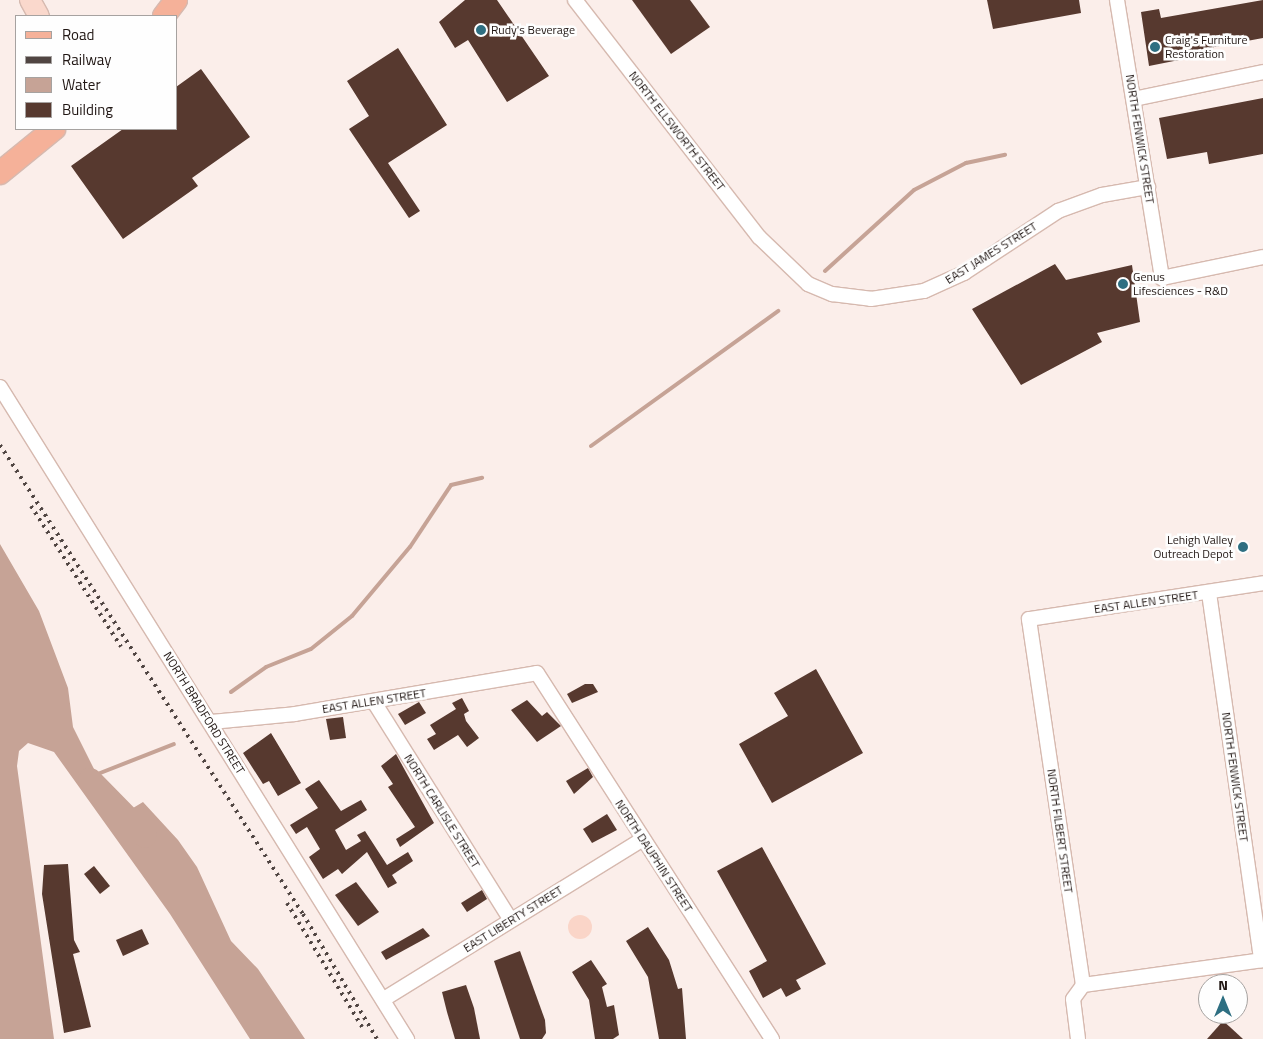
<!DOCTYPE html>
<html>
<head>
<meta charset="utf-8">
<style>
  body { margin:0 }
  #map { position:relative; width:1263px; height:1039px; overflow:hidden; background:#fbeeea; font-family:"Titillium Web",sans-serif }
  div>[style] { position:absolute }
  .green>* { inset:0; background:#fad5c8 }
  .round { border-radius:50% }
  .water>* { inset:0; background:#c6a396 }
  .stream>* { height:4px; margin:-2px; padding:0 2px; transform-origin:2px; border-radius:2px; background:#c6a396 }
  .river>* { height:24px; margin:-12px; padding:0 12px; transform-origin:12px; border-radius:12px; background:#c6a396 }
  .building>* { inset:0; background:#57392f }
  .roads { filter:drop-shadow(1px 0 #d6b9af) drop-shadow(-1px 0 #d6b9af) drop-shadow(0 1px #d6b9af) drop-shadow(0 -1px #d6b9af) }
  .street>* { height:14px; margin:-7px; padding:0 7px; transform-origin:7px; border-radius:7px; background:#fff }
  .secondary>* { height:20px; margin:-10px; padding:0 10px; transform-origin:10px; border-radius:10px; background:#fad8cc }
  .primary>* { height:22px; margin:-11px; padding:0 11px; transform-origin:11px; border-radius:11px; background:#f5b199 }
  .rail>* { height:4px; margin-top:-2px; transform-origin:0; background:repeating-linear-gradient(90deg,#504542 0 2.5px,transparent 0 7.5px) }
  .dots>* { width:14px; height:14px; translate:-50% -50%; box-sizing:border-box; border:2px solid #fefefe; border-radius:50% }
  span { translate:-50% -50%; white-space:nowrap; text-align:center; line-height:1.15; -webkit-text-stroke:5px #fefefe; paint-order:stroke }
  .poi-label { font-size:12px; color:#211714 }
  .left { translate:0 -50%; text-align:left }
  .right { translate:-100% -50%; text-align:right }
  .street-label { font-size:12px; color:#211714 }
  .legend { position:absolute; left:15px; top:15px; width:162px; height:115px; box-sizing:border-box; background:#fefefe; border:1px solid #a6a2a0; margin:0; padding:6px 9px; list-style:none; font-size:15px; color:#211714 }
  .legend li { display:flex; align-items:center; gap:10px; height:25px }
  .legend b { width:25px; border:1px solid #a6a2a0 }
  .north { position:absolute; left:1198px; top:974px; width:50px; height:50px; box-sizing:border-box; background:#fefefe; border:1px solid #a6a2a0; border-radius:50%; rotate:0deg; font-size:14px; font-weight:700; line-height:20px; text-align:center; color:#211714 }
  .north::after { content:''; display:block; margin:auto; width:18px; height:22px; background:#2e6f82; clip-path:polygon(50% 0,100% 100%,50% 72%,0 100%) }
</style>
</head>
<body>
<div id="map">
  <div class="green">
    <div class="round" style="left:568px;top:915px;width:24px;height:24px"></div>
  </div>
  <div class="water">
    <div style="clip-path:polygon(0 544px,39px 611px,68px 688px,73px 727px,118px 817px,143px 802px,178px 840px,197px 867px,231px 941px,258px 969px,305px 1039px,250px 1039px,170px 914px,54px 752px,28px 743px,19px 751px,17px 766px,54px 1039px,0 1039px)"></div>
  </div>
  <div class="stream">
    <div style="left:825px;top:271px;width:120px;rotate:-42.3deg"></div>
    <div style="left:914px;top:190px;width:59px;rotate:-27.4deg"></div>
    <div style="left:966px;top:163px;width:40px;rotate:-12deg"></div>
    <div style="left:591px;top:446px;width:231px;rotate:-35.8deg"></div>
    <div style="left:231px;top:692px;width:43px;rotate:-35.5deg"></div>
    <div style="left:266px;top:667px;width:48px;rotate:-21.8deg"></div>
    <div style="left:311px;top:649px;width:53px;rotate:-38.8deg"></div>
    <div style="left:352px;top:616px;width:90px;rotate:-50deg"></div>
    <div style="left:410px;top:547px;width:74px;rotate:-56.5deg"></div>
    <div style="left:451px;top:485px;width:32px;rotate:-13deg"></div>
    <div style="left:90px;top:777px;width:90px;rotate:-21.4deg"></div>
  </div>
  <div class="river">
    <div style="left:90px;top:780px;width:78px;rotate:45.5deg"></div>
  </div>
  <div class="building">
    <div style="clip-path:polygon(465px 0,497px 0,549px 76px,507px 102px,468px 40px,455px 48px,439px 22px)"></div>
    <div style="clip-path:polygon(632px 0,690px 0,710px 27px,671px 54px)"></div>
    <div style="clip-path:polygon(987px 0,1079px 0,1081px 13px,993px 29px)"></div>
    <div style="clip-path:polygon(1263px 0,1263px 38px,1193px 51px,1194px 57px,1149px 66px,1141px 12px,1159px 9px,1161px 18px)"></div>
    <div style="clip-path:polygon(398px 48px,447px 125px,388px 163px,420px 211px,409px 218px,349px 129px,369px 116px,347px 81px)"></div>
    <div style="clip-path:polygon(201px 69px,250px 137px,192px 178px,198px 186px,123px 239px,71px 166px,123px 129px,176px 129px,176px 87px)"></div>
    <div style="clip-path:polygon(1263px 98px,1263px 154px,1209px 164px,1207px 152px,1167px 159px,1159px 118px)"></div>
    <div style="clip-path:polygon(1055px 264px,1066px 280px,1132px 265px,1140px 322px,1097px 333px,1102px 342px,1021px 385px,972px 309px)"></div>
    <div style="clip-path:polygon(816px 669px,863px 753px,772px 803px,739px 744px,788px 716px,774px 693px)"></div>
    <div style="clip-path:polygon(585px 684px,593px 684px,598px 692px,572px 703px,567px 694px)"></div>
    <div style="clip-path:polygon(462px 698px,469px 711px,464px 714px,466px 721px,479px 738px,467px 747px,458px 735px,434px 750px,427px 739px,436px 734px,430px 725px,456px 709px,452px 703px)"></div>
    <div style="clip-path:polygon(527px 700px,542px 716px,547px 712px,561px 726px,537px 742px,511px 710px)"></div>
    <div style="clip-path:polygon(419px 702px,426px 713px,405px 725px,398px 714px)"></div>
    <div style="clip-path:polygon(343px 717px,346px 738px,330px 740px,326px 719px)"></div>
    <div style="clip-path:polygon(271px 733px,301px 783px,278px 796px,269px 781px,263px 784px,243px 753px)"></div>
    <div style="clip-path:polygon(396px 754px,434px 823px,400px 847px,396px 839px,415px 827px,388px 787px,393px 784px,381px 766px)"></div>
    <div style="clip-path:polygon(588px 768px,593px 777px,574px 794px,566px 781px)"></div>
    <div style="clip-path:polygon(319px 780px,341px 811px,361px 800px,367px 810px,335px 830px,346px 850px,361px 841px,357px 835px,365px 831px,387px 865px,408px 852px,413px 861px,392px 875px,397px 883px,388px 888px,367px 852px,342px 874px,338px 869px,323px 879px,309px 857px,320px 849px,307px 827px,296px 834px,290px 825px,318px 808px,305px 789px)"></div>
    <div style="clip-path:polygon(607px 814px,617px 830px,592px 843px,583px 829px)"></div>
    <div style="clip-path:polygon(762px 847px,826px 964px,796px 980px,801px 989px,786px 997px,781px 988px,763px 998px,749px 971px,767px 961px,717px 871px)"></div>
    <div style="clip-path:polygon(68px 864px,74px 940px,80px 952px,73px 954px,91px 1027px,64px 1033px,42px 894px,44px 865px)"></div>
    <div style="clip-path:polygon(94px 866px,110px 886px,100px 894px,84px 874px)"></div>
    <div style="clip-path:polygon(356px 882px,379px 912px,358px 926px,335px 895px)"></div>
    <div style="clip-path:polygon(482px 890px,487px 899px,467px 912px,461px 903px)"></div>
    <div style="clip-path:polygon(648px 927px,669px 960px,678px 989px,682px 988px,686px 1039px,659px 1039px,648px 977px,626px 941px)"></div>
    <div style="clip-path:polygon(423px 928px,430px 936px,386px 960px,381px 952px)"></div>
    <div style="clip-path:polygon(142px 929px,149px 944px,123px 956px,116px 940px)"></div>
    <div style="clip-path:polygon(520px 951px,545px 1020px,546px 1033px,542px 1039px,520px 1039px,494px 961px)"></div>
    <div style="clip-path:polygon(591px 960px,607px 984px,602px 987px,607px 1007px,614px 1005px,619px 1035px,613px 1039px,595px 1039px,589px 1000px,572px 972px)"></div>
    <div style="clip-path:polygon(466px 985px,474px 1008px,480px 1039px,455px 1039px,447px 1012px,442px 992px)"></div>
    <div style="clip-path:polygon(1223px 1021px,1230px 1027px,1243px 1039px,1207px 1039px)"></div>
  </div>
  <div class="roads">
    <div class="street">
      <div style="left:575px;top:0;width:300px;rotate:52.2deg"></div>
      <div style="left:759px;top:237px;width:68px;rotate:43.8deg"></div>
      <div style="left:808px;top:284px;width:26px;rotate:23deg"></div>
      <div style="left:832px;top:294px;width:39px;rotate:7deg"></div>
      <div style="left:871px;top:299px;width:54px;rotate:-8.6deg"></div>
      <div style="left:924px;top:291px;width:44px;rotate:-24.2deg"></div>
      <div style="left:964px;top:273px;width:113px;rotate:-33.4deg"></div>
      <div style="left:1058px;top:211px;width:47px;rotate:-20deg"></div>
      <div style="left:1102px;top:195px;width:47px;rotate:-9.9deg"></div>
      <div style="left:1117px;top:0;width:282px;rotate:80.8deg"></div>
      <div style="left:1162px;top:278px;width:103px;rotate:-11.7deg"></div>
      <div style="left:1134px;top:99px;width:132px;rotate:-11.8deg"></div>
      <div style="left:0;top:387px;width:769px;rotate:58.03deg"></div>
      <div style="left:1209px;top:593px;width:371px;rotate:81.9deg"></div>
      <div style="left:374px;top:702px;width:257px;rotate:57.9deg"></div>
      <div style="left:211px;top:722px;width:84px;rotate:-5.4deg"></div>
      <div style="left:295px;top:714px;width:245px;rotate:-9.6deg"></div>
      <div style="left:537px;top:673px;width:435px;rotate:57.3deg"></div>
      <div style="left:1083px;top:985px;width:370px;rotate:-98.4deg"></div>
      <div style="left:1029px;top:619px;width:237px;rotate:-8.7deg"></div>
      <div style="left:384px;top:999px;width:304px;rotate:-31.7deg"></div>
      <div style="left:1078px;top:1039px;width:40px;rotate:-97.1deg"></div>
      <div style="left:1073px;top:999px;width:17px;rotate:-54deg"></div>
      <div style="left:1083px;top:985px;width:182px;rotate:-7.9deg"></div>
    </div>
    <div class="secondary">
      <div style="left:30px;top:0;width:18px;rotate:61deg"></div>
    </div>
    <div class="primary">
      <div style="left:164px;top:16px;width:20px;rotate:-53deg"></div>
      <div style="left:0;top:173px;width:70px;rotate:-39.2deg"></div>
    </div>
  </div>
  <div class="rail">
    <div style="left:0;top:445px;width:558px;rotate:57.14deg"></div>
    <div style="left:303px;top:914px;width:145px;rotate:59.4deg"></div>
    <div style="left:31px;top:506px;width:167px;rotate:57.4deg"></div>
    <div style="left:287px;top:903px;width:145px;rotate:58.8deg"></div>
  </div>
  <div class="dots">
    <div style="left:481px;top:30px;background:#2e6f82"></div>
    <div style="left:1155px;top:47px;background:#2e6f82"></div>
    <div style="left:1123px;top:284px;background:#2e6f82"></div>
    <div style="left:1243px;top:547px;background:#2e6f82"></div>
  </div>
  <div class="poi-label">
    <span class="left" style="left:491px;top:30px">Rudy's Beverage</span>
    <span class="left" style="left:1165px;top:47px">Craig's Furniture<br>Restoration</span>
    <span class="left" style="left:1133px;top:284px">Genus<br>Lifesciences - R&amp;D</span>
    <span class="right" style="left:1233px;top:547px">Lehigh Valley<br>Outreach Depot</span>
  </div>
  <div class="street-label">
    <span style="left:677px;top:131px;rotate:52deg">NORTH ELLSWORTH STREET</span>
    <span style="left:1140px;top:139px;rotate:81deg">NORTH FENWICK STREET</span>
    <span style="left:991px;top:253px;rotate:-32deg">EAST JAMES STREET</span>
    <span style="left:1146px;top:602px;rotate:-8deg">EAST ALLEN STREET</span>
    <span style="left:374px;top:701px;rotate:-9deg">EAST ALLEN STREET</span>
    <span style="left:204px;top:713px;rotate:58deg">NORTH BRADFORD STREET</span>
    <span style="left:1235px;top:777px;rotate:82deg">NORTH FENWICK STREET</span>
    <span style="left:442px;top:811px;rotate:58deg">NORTH CARLISLE STREET</span>
    <span style="left:1060px;top:831px;rotate:82deg">NORTH FILBERT STREET</span>
    <span style="left:654px;top:856px;rotate:57deg">NORTH DAUPHIN STREET</span>
    <span style="left:513px;top:919px;rotate:-32deg">EAST LIBERTY STREET</span>
  </div>
  <ul class="legend">
  <li><b style="height:6px;background:#f5b199"></b>Road</li>
  <li><b style="height:6px;background:#504542"></b>Railway</li>
  <li><b style="height:14px;background:#c6a396"></b>Water</li>
  <li><b style="height:14px;background:#57392f"></b>Building</li>
  </ul>
  <div class="north">N</div>
</div>
</body>
</html>
